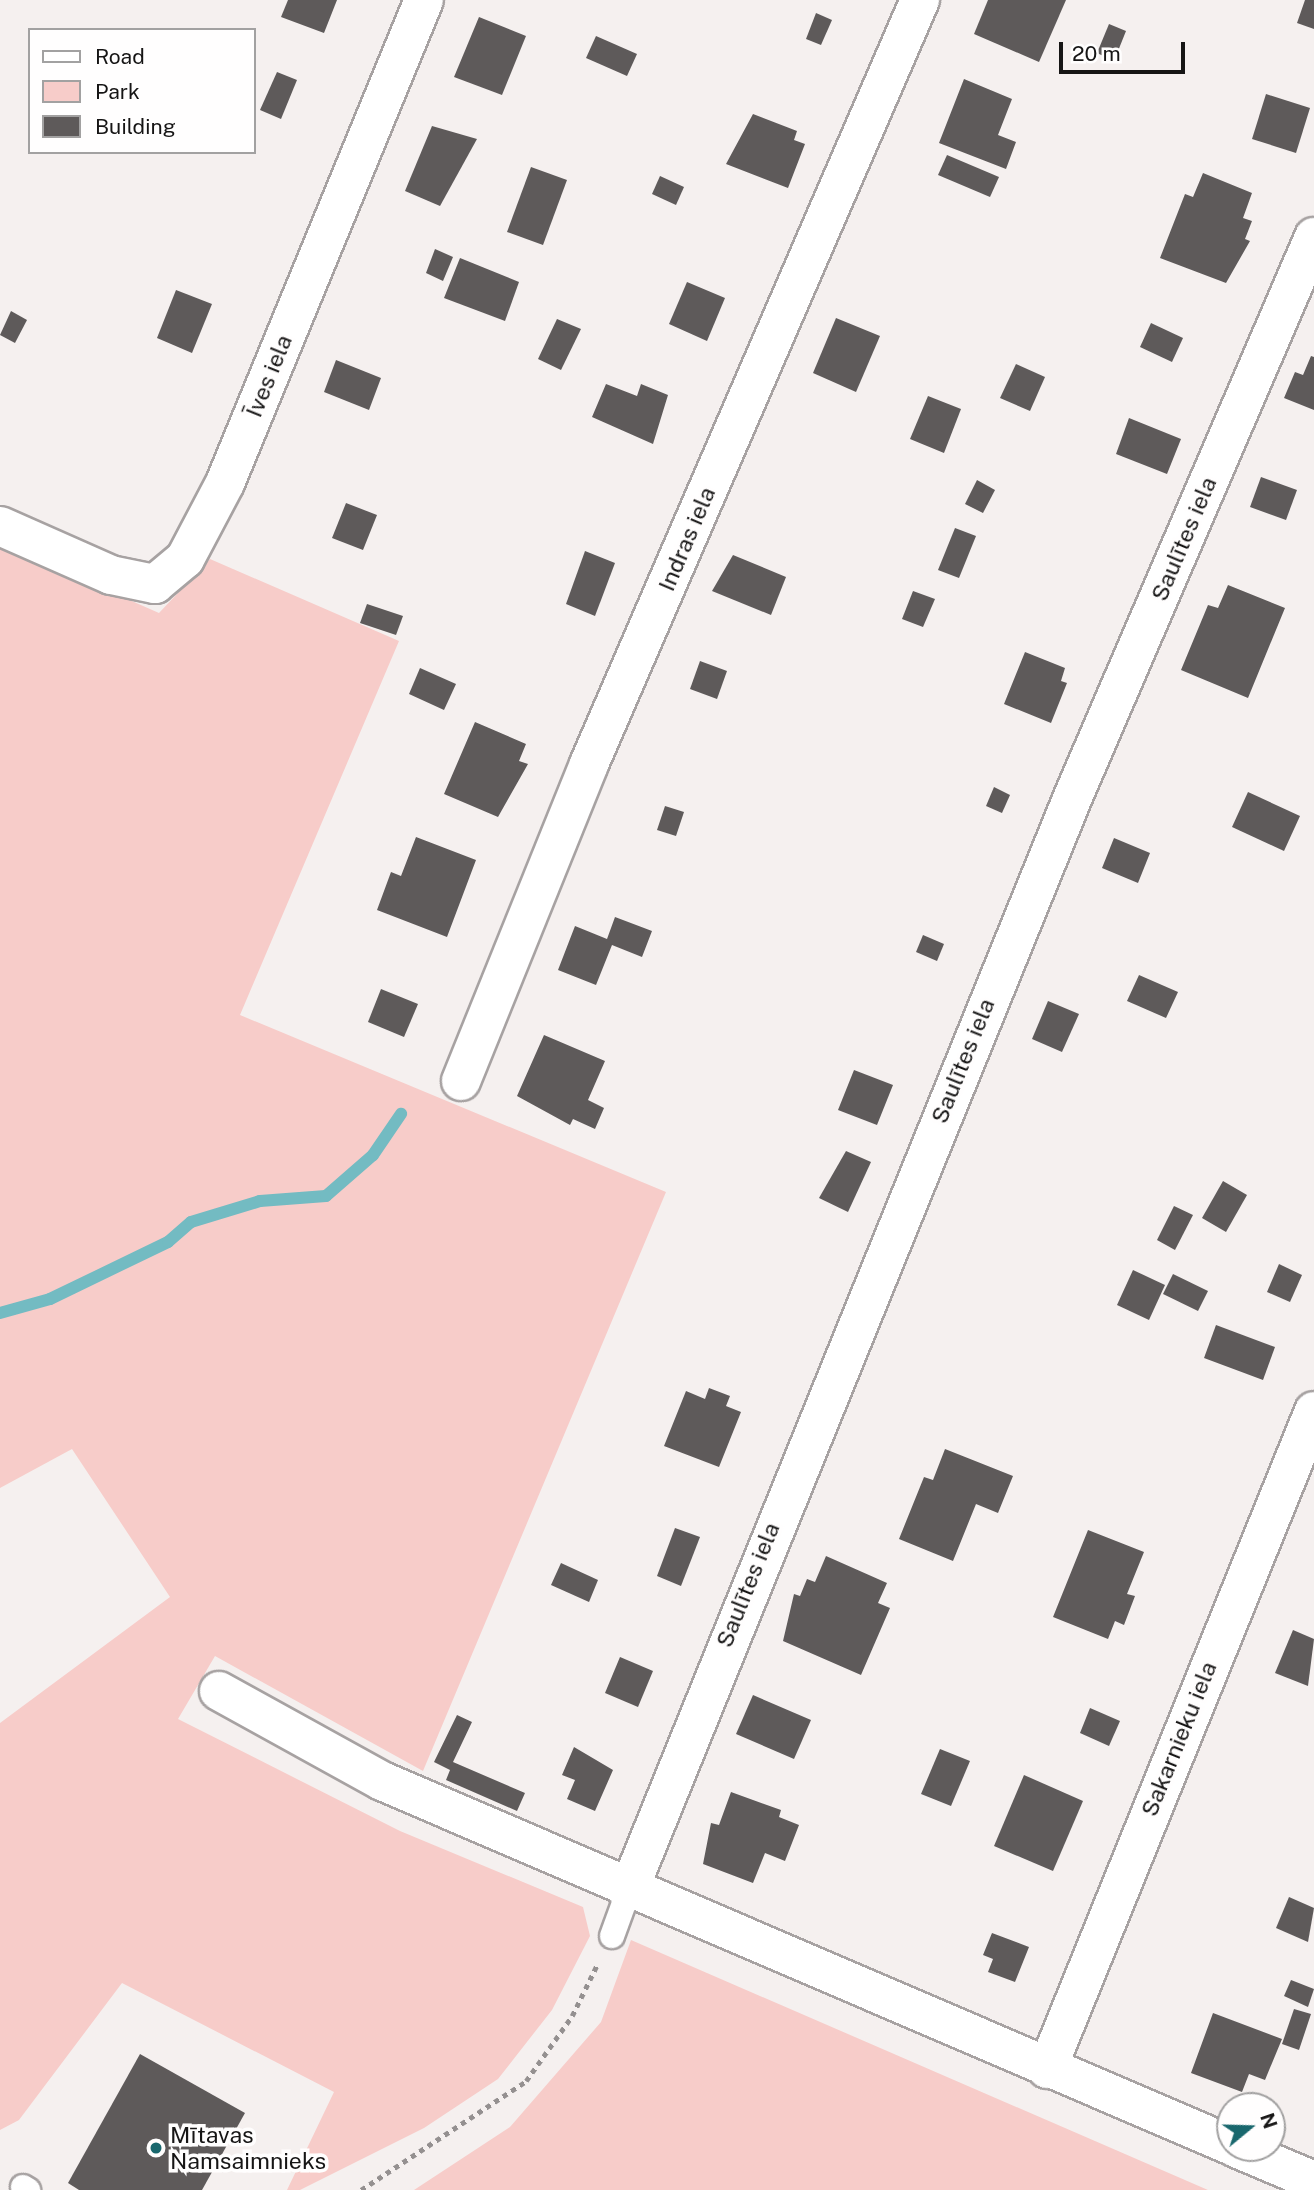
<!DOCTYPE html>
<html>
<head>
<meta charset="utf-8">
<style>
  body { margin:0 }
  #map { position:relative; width:1314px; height:2190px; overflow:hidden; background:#f5f0ef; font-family:"Public Sans",sans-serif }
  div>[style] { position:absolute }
  .green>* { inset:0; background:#f7ccc9 }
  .stream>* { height:12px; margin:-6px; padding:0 6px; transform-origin:6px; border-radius:6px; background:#73bbc2 }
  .building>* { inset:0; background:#5e5a5a }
  .path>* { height:4.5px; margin-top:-2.25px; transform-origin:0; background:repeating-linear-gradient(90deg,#949090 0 5px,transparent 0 10px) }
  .roads { filter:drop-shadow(2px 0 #a7a2a2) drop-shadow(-2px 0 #a7a2a2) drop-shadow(0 2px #a7a2a2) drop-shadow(0 -2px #a7a2a2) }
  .lane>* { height:24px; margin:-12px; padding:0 12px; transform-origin:12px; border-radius:12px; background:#fff }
  .street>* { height:38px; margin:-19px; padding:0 19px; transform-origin:19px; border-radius:19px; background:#fff }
  .dots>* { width:19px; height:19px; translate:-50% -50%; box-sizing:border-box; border:4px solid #fffefe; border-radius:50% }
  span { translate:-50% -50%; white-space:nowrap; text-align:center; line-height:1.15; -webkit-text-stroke:7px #fffefe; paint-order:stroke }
  .street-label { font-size:23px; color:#161515 }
  .poi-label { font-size:23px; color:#161515 }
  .left { translate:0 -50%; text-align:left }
  .legend { position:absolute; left:28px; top:28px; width:228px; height:126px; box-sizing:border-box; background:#fffefe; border:2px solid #a2a1a1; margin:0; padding:9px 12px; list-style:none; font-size:21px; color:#161515 }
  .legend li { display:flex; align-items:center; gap:14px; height:35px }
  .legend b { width:35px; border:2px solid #a2a1a1 }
  .north { position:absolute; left:1216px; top:2092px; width:70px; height:70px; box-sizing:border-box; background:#fffefe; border:2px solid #a2a1a1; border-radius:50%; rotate:71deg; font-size:19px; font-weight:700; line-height:28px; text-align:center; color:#161515 }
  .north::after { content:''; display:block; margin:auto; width:24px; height:32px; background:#19676d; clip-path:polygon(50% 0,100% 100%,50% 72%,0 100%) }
  .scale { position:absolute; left:1059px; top:42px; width:126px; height:32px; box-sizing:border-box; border:4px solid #161515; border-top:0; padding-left:9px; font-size:21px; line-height:24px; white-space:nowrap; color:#161515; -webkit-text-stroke:5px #fffefe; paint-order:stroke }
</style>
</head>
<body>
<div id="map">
  <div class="green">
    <div style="clip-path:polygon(0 543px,159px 613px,210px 559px,399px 641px,240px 1015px,666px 1192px,423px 1771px,215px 1656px,178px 1719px,400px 1831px,583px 1907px,590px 1936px,552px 2010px,498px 2079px,424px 2128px,300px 2190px,287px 2190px,334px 2092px,122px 1983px,19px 2120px,0 2130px,0 1723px,170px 1597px,72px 1449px,0 1488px)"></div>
    <div style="clip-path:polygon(631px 1940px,1208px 2190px,414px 2190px,510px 2127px,601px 2022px)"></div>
  </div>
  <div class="stream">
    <div style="left:0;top:1313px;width:52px;rotate:-15.6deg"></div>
    <div style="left:50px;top:1299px;width:131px;rotate:-25.8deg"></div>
    <div style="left:168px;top:1242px;width:30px;rotate:-41deg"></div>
    <div style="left:191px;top:1222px;width:72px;rotate:-16.9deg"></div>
    <div style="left:260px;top:1201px;width:66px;rotate:-4.3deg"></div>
    <div style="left:326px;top:1196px;width:62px;rotate:-41.1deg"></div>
    <div style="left:373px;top:1155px;width:50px;rotate:-55.7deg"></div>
  </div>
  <div class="building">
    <div style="clip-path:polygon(288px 0,337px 0,324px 33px,281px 17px)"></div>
    <div style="clip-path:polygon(988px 0,1066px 0,1039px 62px,974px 34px)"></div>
    <div style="clip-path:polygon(1305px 0,1314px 0,1314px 29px,1297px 23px)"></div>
    <div style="clip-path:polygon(816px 13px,832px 20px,821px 45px,806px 39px)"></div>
    <div style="clip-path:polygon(479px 17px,526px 36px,502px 95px,454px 77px)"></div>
    <div style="clip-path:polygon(1109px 24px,1126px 31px,1114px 61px,1097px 53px)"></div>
    <div style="clip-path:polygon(596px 36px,637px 54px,627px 76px,586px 58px)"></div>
    <div style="clip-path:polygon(277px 72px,297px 80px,281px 119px,260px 110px)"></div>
    <div style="clip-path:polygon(964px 79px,1012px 99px,998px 135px,1016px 142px,1006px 169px,939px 143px)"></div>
    <div style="clip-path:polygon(1266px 94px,1310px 108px,1296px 153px,1252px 139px)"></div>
    <div style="clip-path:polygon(753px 114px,797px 131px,794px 140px,805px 144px,788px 188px,726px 164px)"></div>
    <div style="clip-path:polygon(432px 126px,477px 139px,440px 206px,405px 191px)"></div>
    <div style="clip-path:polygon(947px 155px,999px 177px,990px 197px,938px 175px)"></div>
    <div style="clip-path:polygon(531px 167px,567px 180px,543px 245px,507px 232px)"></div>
    <div style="clip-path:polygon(1203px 173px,1252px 193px,1243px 218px,1252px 221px,1245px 239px,1250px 241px,1226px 283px,1160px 258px,1185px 194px,1193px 197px)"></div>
    <div style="clip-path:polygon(660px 176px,684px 187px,676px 205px,652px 194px)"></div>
    <div style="clip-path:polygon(435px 249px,453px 257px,443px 281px,426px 273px)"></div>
    <div style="clip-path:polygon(460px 258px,519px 282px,505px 321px,444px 298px)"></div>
    <div style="clip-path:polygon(687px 282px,725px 298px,707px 341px,669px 324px)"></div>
    <div style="clip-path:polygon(176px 290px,212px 304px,192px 353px,157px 338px)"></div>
    <div style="clip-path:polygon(11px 311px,27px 320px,15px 343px,0 335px)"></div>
    <div style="clip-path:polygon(836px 318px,880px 336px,856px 392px,813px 373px)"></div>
    <div style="clip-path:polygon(557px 319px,581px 329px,561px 370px,538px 359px)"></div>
    <div style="clip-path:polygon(1151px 323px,1183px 338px,1172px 362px,1140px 347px)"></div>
    <div style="clip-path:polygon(1311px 356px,1314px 357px,1314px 410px,1284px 398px,1295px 372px,1303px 375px)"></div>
    <div style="clip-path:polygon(336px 360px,381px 378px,369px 410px,324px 392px)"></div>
    <div style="clip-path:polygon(1016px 364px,1045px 377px,1030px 411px,1000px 398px)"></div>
    <div style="clip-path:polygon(606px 384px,637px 396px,641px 384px,668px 395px,653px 444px,592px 417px)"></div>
    <div style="clip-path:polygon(928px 396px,961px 409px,944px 453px,910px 439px)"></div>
    <div style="clip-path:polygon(1129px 418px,1181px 439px,1167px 474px,1116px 454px)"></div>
    <div style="clip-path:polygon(1261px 477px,1297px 490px,1286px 520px,1250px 507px)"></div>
    <div style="clip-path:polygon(977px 480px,995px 490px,983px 513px,965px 504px)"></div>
    <div style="clip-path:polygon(346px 503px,377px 515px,363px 550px,332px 538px)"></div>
    <div style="clip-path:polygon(955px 528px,976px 536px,959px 578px,938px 570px)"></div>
    <div style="clip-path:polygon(585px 551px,615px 563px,595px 616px,566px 604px)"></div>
    <div style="clip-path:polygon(733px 555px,786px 577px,771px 615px,712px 591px)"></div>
    <div style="clip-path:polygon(1228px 585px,1285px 608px,1248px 698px,1181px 670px,1208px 605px,1218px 608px)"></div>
    <div style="clip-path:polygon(913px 591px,935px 599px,923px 627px,902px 619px)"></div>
    <div style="clip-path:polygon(367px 604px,403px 616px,396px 635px,360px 623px)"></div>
    <div style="clip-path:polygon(1025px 652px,1065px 668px,1061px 681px,1067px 683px,1051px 723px,1004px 704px)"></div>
    <div style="clip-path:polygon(700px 661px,727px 671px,717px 699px,690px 689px)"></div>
    <div style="clip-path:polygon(420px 668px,456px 684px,444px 710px,409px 694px)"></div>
    <div style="clip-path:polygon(475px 722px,526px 744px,519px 761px,528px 764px,498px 817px,444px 794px)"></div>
    <div style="clip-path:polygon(994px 787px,1010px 795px,1002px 813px,986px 806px)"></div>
    <div style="clip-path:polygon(1248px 792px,1300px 816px,1284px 851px,1232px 827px)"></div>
    <div style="clip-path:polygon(665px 806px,684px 812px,676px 836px,657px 830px)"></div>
    <div style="clip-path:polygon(416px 837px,476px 860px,447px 937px,377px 910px,391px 872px,401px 876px)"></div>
    <div style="clip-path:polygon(1114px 838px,1150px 853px,1138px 883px,1102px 868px)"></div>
    <div style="clip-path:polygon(615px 917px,652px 931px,642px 957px,612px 945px,596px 985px,558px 970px,575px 926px,607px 939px)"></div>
    <div style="clip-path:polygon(923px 935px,944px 944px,937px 961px,916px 952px)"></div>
    <div style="clip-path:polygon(1139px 975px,1178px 992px,1166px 1018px,1127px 1001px)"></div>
    <div style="clip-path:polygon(381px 989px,418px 1004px,404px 1037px,368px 1022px)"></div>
    <div style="clip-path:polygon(1048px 1001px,1079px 1014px,1062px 1052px,1032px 1039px)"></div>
    <div style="clip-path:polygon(544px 1035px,605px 1061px,588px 1100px,604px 1108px,595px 1129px,573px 1119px,570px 1125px,517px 1096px)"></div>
    <div style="clip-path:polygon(854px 1070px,893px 1085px,877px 1125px,838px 1110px)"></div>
    <div style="clip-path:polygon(846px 1151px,871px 1162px,848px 1212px,819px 1198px)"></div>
    <div style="clip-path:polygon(1223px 1181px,1247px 1195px,1226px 1232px,1202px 1218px)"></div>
    <div style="clip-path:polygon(1174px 1206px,1193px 1215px,1175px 1250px,1157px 1240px)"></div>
    <div style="clip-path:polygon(1279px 1264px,1302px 1275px,1290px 1302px,1267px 1292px)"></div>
    <div style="clip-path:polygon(1133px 1270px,1165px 1285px,1149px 1320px,1117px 1305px)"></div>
    <div style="clip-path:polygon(1173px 1274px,1208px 1291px,1198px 1311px,1163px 1294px)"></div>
    <div style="clip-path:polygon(1216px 1325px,1275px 1347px,1263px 1380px,1204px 1358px)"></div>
    <div style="clip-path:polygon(709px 1388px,730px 1396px,726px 1406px,741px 1412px,719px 1467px,664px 1446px,686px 1391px,705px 1399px)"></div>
    <div style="clip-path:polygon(945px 1449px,1013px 1476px,998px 1513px,976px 1504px,953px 1561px,899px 1539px,924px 1477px,933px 1480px)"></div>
    <div style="clip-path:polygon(675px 1528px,700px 1537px,681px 1586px,657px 1576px)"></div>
    <div style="clip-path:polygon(1088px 1530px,1144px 1552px,1127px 1594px,1135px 1596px,1124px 1625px,1115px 1621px,1108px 1639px,1053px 1617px)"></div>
    <div style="clip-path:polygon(826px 1556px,887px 1583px,878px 1603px,890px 1608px,861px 1675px,783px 1641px,794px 1594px,800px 1596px,807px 1579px,815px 1582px)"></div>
    <div style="clip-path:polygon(561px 1563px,598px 1580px,589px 1602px,551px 1585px)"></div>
    <div style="clip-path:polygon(1293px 1630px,1314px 1639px,1308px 1686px,1275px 1673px)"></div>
    <div style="clip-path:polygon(620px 1657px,653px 1671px,638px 1707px,605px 1693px)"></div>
    <div style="clip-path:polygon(753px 1695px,811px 1720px,794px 1759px,736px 1734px)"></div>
    <div style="clip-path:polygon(1090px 1708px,1120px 1721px,1109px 1746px,1080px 1733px)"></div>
    <div style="clip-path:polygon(457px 1715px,472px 1722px,453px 1762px,525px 1793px,517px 1811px,446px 1780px,450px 1770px,434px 1762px)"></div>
    <div style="clip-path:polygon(574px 1747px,613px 1770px,595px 1811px,567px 1799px,575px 1780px,562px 1775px)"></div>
    <div style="clip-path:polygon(940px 1749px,970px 1761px,951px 1806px,921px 1794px)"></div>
    <div style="clip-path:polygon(1024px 1775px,1083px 1801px,1053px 1871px,994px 1846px)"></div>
    <div style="clip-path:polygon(731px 1792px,781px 1810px,779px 1817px,799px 1825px,785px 1861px,765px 1853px,753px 1883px,703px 1864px,711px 1823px,719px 1825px)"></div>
    <div style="clip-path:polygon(1289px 1897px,1314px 1908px,1308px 1942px,1276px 1928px)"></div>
    <div style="clip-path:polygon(992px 1933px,1029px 1947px,1015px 1982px,988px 1972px,993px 1959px,983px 1955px)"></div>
    <div style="clip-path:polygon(1291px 1980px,1314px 1989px,1308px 2007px,1284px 1996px)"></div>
    <div style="clip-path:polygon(1294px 2009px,1311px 2014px,1299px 2050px,1282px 2044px)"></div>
    <div style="clip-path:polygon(1213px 2013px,1282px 2039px,1265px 2080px,1249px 2074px,1242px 2092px,1191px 2073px)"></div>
    <div style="clip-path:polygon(140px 2054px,245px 2113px,202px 2190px,79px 2190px,68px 2183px)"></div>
  </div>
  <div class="path">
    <div style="left:361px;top:2190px;width:198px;rotate:-33.4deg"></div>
    <div style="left:526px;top:2081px;width:80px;rotate:-54.7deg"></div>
    <div style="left:572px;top:2016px;width:57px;rotate:-63.9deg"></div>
  </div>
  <div class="roads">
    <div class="lane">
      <div style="left:612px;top:1936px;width:47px;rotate:-70deg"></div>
      <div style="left:23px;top:2187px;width:6px;rotate:31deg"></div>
    </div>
    <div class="street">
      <div style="left:0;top:526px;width:121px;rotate:23.8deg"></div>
      <div style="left:111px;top:575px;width:45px;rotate:11.6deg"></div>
      <div style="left:155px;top:584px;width:39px;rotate:-40deg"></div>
      <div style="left:185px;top:559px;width:86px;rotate:-62.2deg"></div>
      <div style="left:225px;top:483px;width:522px;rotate:-67.61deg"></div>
      <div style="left:461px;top:1081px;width:342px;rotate:-68deg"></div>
      <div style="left:589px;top:764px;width:833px;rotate:-66.58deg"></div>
      <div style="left:219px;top:1691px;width:186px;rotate:28.9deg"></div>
      <div style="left:382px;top:1781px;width:923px;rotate:23.23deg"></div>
      <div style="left:628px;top:1892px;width:1180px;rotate:-67.89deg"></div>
      <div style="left:1072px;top:799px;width:612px;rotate:-66.7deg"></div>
      <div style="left:1047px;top:2069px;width:710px;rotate:-67.91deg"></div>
      <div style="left:1236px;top:2148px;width:85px;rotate:22.9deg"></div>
    </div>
  </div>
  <div class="dots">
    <div style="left:156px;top:2148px;background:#19676d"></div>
  </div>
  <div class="street-label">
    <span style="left:269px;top:376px;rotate:-68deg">Īves iela</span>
    <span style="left:687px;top:539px;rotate:-67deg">Indras iela</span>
    <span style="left:1184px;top:539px;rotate:-67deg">Saulītes iela</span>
    <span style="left:963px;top:1061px;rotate:-68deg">Saulītes iela</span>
    <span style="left:748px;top:1585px;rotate:-68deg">Saulītes iela</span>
    <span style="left:1179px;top:1739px;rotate:-68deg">Sakarnieku iela</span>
  </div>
  <div class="poi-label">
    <span class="left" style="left:170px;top:2148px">Mītavas<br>Namsaimnieks</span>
  </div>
  <ul class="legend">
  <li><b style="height:9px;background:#fff"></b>Road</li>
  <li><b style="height:19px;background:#f7ccc9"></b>Park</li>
  <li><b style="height:19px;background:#5e5a5a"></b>Building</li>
  </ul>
  <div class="north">N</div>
  <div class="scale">20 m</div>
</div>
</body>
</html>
